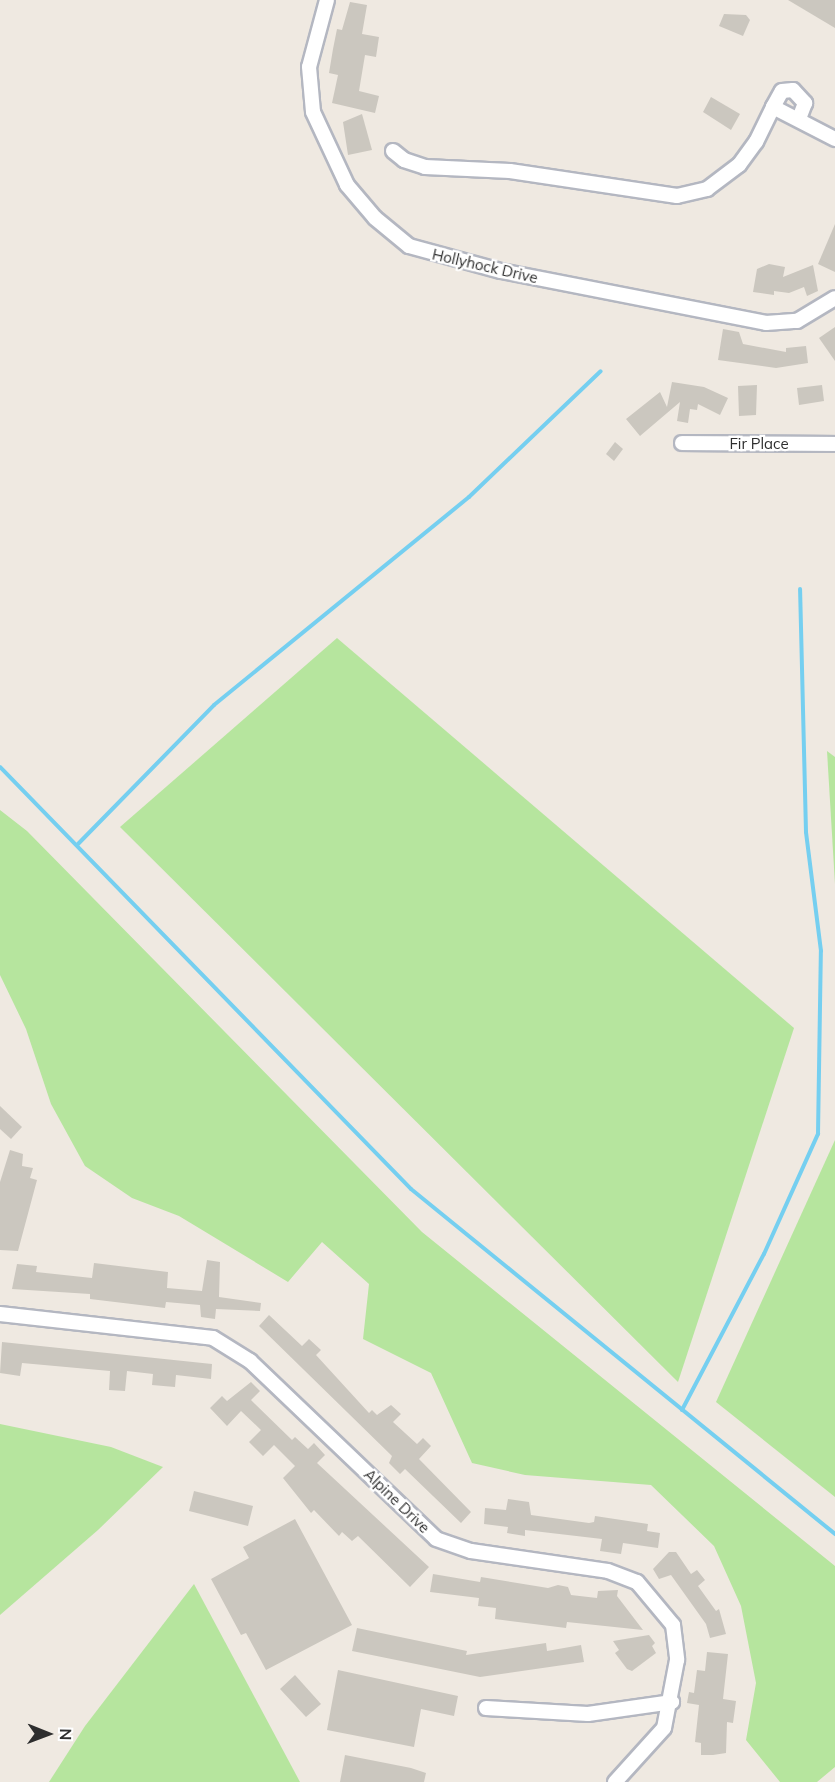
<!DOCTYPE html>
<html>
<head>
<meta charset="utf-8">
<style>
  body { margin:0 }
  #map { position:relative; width:835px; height:1782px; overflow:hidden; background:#efe9e1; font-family:Mulish,sans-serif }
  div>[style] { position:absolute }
  .green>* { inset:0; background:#b6e59e }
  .stream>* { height:4px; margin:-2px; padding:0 2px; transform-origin:2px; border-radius:2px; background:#75cff0 }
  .building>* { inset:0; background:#cbc7bf }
  .roads { filter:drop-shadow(2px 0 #b4b7c1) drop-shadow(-2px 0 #b4b7c1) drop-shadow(0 2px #b4b7c1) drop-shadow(0 -2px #b4b7c1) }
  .minor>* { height:14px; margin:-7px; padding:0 7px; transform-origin:7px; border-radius:7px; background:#fff }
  span { translate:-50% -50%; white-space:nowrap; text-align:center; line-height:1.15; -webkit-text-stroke:4.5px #fff; paint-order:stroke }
  .street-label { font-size:15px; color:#2e2e2e }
  .north { position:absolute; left:18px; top:1704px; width:60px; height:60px; -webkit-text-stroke:4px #fff; paint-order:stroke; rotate:91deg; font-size:16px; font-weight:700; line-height:24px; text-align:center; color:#2e2e2e }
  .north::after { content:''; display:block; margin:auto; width:21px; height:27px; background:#2e2e2e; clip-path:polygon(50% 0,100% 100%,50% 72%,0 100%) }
</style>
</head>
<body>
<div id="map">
  <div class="green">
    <div style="clip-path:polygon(337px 638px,794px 1028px,678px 1382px,120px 827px)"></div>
    <div style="clip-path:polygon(827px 751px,835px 757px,835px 884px)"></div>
    <div style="clip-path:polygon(0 810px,27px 831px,422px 1232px,835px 1566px,835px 1767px,817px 1782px,780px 1782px,746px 1740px,756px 1683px,741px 1606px,714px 1546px,651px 1485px,525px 1475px,472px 1463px,431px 1373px,363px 1339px,369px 1284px,322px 1242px,288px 1282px,179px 1216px,132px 1198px,85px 1166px,51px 1104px,26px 1029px,0 975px)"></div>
    <div style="clip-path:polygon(835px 1140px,835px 1497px,716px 1402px)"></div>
    <div style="clip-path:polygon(0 1424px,111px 1447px,163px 1467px,98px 1530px,0 1615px)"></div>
    <div style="clip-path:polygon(194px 1584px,300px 1782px,49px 1782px,85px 1726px)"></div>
  </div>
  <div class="stream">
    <div style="left:0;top:767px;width:589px;rotate:45.76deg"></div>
    <div style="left:411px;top:1189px;width:547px;rotate:39.13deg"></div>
    <div style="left:78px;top:844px;width:194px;rotate:-45.6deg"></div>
    <div style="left:214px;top:705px;width:329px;rotate:-39.2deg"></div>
    <div style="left:469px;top:497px;width:182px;rotate:-43.7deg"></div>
    <div style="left:682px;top:1410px;width:176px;rotate:-62.3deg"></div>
    <div style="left:764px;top:1254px;width:132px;rotate:-65.8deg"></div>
    <div style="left:818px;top:1134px;width:183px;rotate:-89.1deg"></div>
    <div style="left:821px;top:951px;width:120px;rotate:-97.2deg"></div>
    <div style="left:806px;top:832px;width:243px;rotate:-91.4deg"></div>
  </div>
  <div class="building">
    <div style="clip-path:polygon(788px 0,835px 0,835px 28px)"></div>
    <div style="clip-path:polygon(350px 2px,367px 5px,362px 34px,379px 37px,376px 57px,365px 55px,359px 91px,379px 96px,375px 113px,332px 103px,338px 75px,329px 73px,333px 49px,337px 29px,342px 30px)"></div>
    <div style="clip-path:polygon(724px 14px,746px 15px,750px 20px,743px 36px,719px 26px)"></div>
    <div style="clip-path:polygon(711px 97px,740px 114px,731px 130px,703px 112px)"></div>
    <div style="clip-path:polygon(362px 114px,372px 150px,348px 155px,343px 122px)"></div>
    <div style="clip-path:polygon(835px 224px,835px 272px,818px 264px)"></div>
    <div style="clip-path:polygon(769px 264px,785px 267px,783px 277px,813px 265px,818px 291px,807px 296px,804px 287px,789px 293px,774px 291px,774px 295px,753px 292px,757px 269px)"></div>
    <div style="clip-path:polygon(835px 327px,835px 361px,819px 338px)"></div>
    <div style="clip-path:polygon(723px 329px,739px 332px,743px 344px,786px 352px,786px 348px,806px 346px,808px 363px,776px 368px,718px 360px)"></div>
    <div style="clip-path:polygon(672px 382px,704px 387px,728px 398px,720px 415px,698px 404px,697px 410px,690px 409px,688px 423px,677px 421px,680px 402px,640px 436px,626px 419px,660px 392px,667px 407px)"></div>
    <div style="clip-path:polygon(757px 385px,756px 415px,739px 416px,738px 386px)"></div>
    <div style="clip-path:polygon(822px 385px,824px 401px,799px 405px,797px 388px)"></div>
    <div style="clip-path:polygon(615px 442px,623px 449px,614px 461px,606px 454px)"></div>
    <div style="clip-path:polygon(0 1106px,22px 1127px,11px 1139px,0 1129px)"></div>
    <div style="clip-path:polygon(10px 1150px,23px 1154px,22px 1166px,33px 1168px,30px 1178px,37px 1180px,18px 1251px,0 1250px,0 1182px)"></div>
    <div style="clip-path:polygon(207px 1260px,220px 1262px,219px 1297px,261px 1303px,260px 1311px,216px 1309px,215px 1319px,201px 1317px,200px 1305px,166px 1302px,165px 1308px,90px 1299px,90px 1294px,12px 1289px,17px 1264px,37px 1266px,36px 1272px,92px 1278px,94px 1263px,168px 1272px,167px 1288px,202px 1291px)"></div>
    <div style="clip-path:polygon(269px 1315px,302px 1346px,309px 1339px,321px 1350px,316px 1355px,369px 1413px,372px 1410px,377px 1415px,391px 1405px,401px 1414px,393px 1422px,417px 1444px,423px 1438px,431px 1446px,419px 1459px,471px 1512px,461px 1523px,405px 1469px,400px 1474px,389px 1463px,392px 1456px,259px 1326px)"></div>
    <div style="clip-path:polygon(2px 1342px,212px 1364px,211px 1379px,176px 1375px,175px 1387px,152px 1385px,153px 1374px,127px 1371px,125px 1391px,109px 1390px,110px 1371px,22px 1363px,20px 1376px,0 1373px)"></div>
    <div style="clip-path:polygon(251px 1382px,260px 1391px,251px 1400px,292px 1440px,295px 1437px,308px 1449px,314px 1443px,325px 1455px,317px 1463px,429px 1567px,410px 1587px,358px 1536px,352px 1541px,342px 1532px,339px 1536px,314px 1510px,311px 1513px,283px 1478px,295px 1466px,274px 1445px,263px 1456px,249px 1442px,261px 1430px,241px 1411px,227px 1426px,210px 1408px,222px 1396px,227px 1401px)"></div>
    <div style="clip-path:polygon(194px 1491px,253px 1506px,248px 1526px,189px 1511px)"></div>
    <div style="clip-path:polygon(508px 1499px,529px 1502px,531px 1515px,589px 1523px,594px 1522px,595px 1516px,648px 1524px,647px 1531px,660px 1533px,658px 1548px,623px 1543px,621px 1554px,600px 1551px,602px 1539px,525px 1530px,525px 1536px,507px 1533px,508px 1527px,484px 1524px,485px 1508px,506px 1510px)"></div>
    <div style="clip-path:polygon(295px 1519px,352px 1625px,266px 1670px,246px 1633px,241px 1635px,211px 1579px,249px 1558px,243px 1547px)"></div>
    <div style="clip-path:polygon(669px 1552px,676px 1552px,691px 1574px,697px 1570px,705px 1580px,698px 1586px,716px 1611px,719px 1609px,726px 1634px,710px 1638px,706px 1624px,671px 1575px,659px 1579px,653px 1569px)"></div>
    <div style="clip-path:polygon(433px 1574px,480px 1582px,481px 1577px,548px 1588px,558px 1585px,568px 1587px,571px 1595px,597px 1598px,598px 1591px,618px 1590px,617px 1596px,643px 1630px,567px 1622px,566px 1628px,495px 1619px,496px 1608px,478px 1606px,479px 1598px,430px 1592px)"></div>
    <div style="clip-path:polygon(357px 1628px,467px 1651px,466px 1655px,546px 1643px,547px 1651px,581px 1645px,584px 1662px,480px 1677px,352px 1651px)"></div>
    <div style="clip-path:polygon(649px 1635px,655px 1643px,652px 1646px,656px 1653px,632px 1671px,627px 1669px,615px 1653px,619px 1650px,613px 1641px)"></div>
    <div style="clip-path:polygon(707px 1652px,728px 1654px,723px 1699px,736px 1701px,733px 1723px,727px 1722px,726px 1753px,713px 1755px,701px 1755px,701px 1743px,695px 1742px,699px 1705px,687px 1703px,689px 1692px,694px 1693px,697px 1670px,705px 1671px)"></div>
    <div style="clip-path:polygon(338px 1670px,458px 1696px,454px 1716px,421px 1709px,414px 1747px,327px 1730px)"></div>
    <div style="clip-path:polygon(295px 1675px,321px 1704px,306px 1717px,280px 1689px)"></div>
    <div style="clip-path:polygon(345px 1755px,411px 1768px,426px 1773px,424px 1782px,340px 1782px)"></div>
  </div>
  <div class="roads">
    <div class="minor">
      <div style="left:327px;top:0;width:69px;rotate:105deg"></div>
      <div style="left:309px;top:67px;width:45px;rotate:84.9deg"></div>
      <div style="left:313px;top:112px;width:81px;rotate:65deg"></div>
      <div style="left:347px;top:185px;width:43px;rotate:49.7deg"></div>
      <div style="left:375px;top:218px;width:44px;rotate:39.5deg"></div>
      <div style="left:409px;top:246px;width:95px;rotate:15.2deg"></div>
      <div style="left:501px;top:271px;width:270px;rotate:11.1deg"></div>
      <div style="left:766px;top:323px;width:31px;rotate:-4deg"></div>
      <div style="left:797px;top:321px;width:44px;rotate:-31.2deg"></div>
      <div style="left:773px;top:107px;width:18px;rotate:-61deg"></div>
      <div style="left:782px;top:91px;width:11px;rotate:-5deg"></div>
      <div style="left:793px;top:90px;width:18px;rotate:47deg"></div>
      <div style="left:805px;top:103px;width:17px;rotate:111deg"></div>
      <div style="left:393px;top:151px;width:14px;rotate:39deg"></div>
      <div style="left:404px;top:160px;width:22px;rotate:18deg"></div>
      <div style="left:425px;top:167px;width:85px;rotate:2.7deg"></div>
      <div style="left:510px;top:171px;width:169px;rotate:8.5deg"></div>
      <div style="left:677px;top:196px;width:31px;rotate:-13deg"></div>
      <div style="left:707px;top:189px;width:40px;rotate:-37deg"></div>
      <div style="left:739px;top:165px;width:29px;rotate:-54deg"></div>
      <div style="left:756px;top:142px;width:39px;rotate:-64deg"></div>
      <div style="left:773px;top:107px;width:70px;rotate:27.3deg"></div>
      <div style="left:682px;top:443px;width:153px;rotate:0.4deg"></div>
      <div style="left:0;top:1314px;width:214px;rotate:6.4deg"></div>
      <div style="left:213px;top:1338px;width:44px;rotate:31.9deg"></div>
      <div style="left:250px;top:1361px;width:257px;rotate:43.7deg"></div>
      <div style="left:436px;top:1539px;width:37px;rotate:19deg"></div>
      <div style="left:471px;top:1551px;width:138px;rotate:8.3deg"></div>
      <div style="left:608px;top:1571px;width:31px;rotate:21deg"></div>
      <div style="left:637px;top:1582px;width:56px;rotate:50.1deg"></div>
      <div style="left:673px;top:1625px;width:35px;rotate:83deg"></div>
      <div style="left:677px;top:1660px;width:69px;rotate:100.8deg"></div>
      <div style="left:664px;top:1728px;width:73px;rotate:132.2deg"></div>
      <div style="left:486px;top:1708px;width:102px;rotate:3.4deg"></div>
      <div style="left:588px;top:1714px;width:85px;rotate:-8.1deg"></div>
    </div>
  </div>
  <div class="street-label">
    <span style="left:485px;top:266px;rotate:13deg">Hollyhock Drive</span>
    <span style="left:759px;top:444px">Fir Place</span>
    <span style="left:397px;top:1501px;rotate:44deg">Alpine Drive</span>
  </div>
  <div class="north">N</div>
</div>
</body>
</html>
